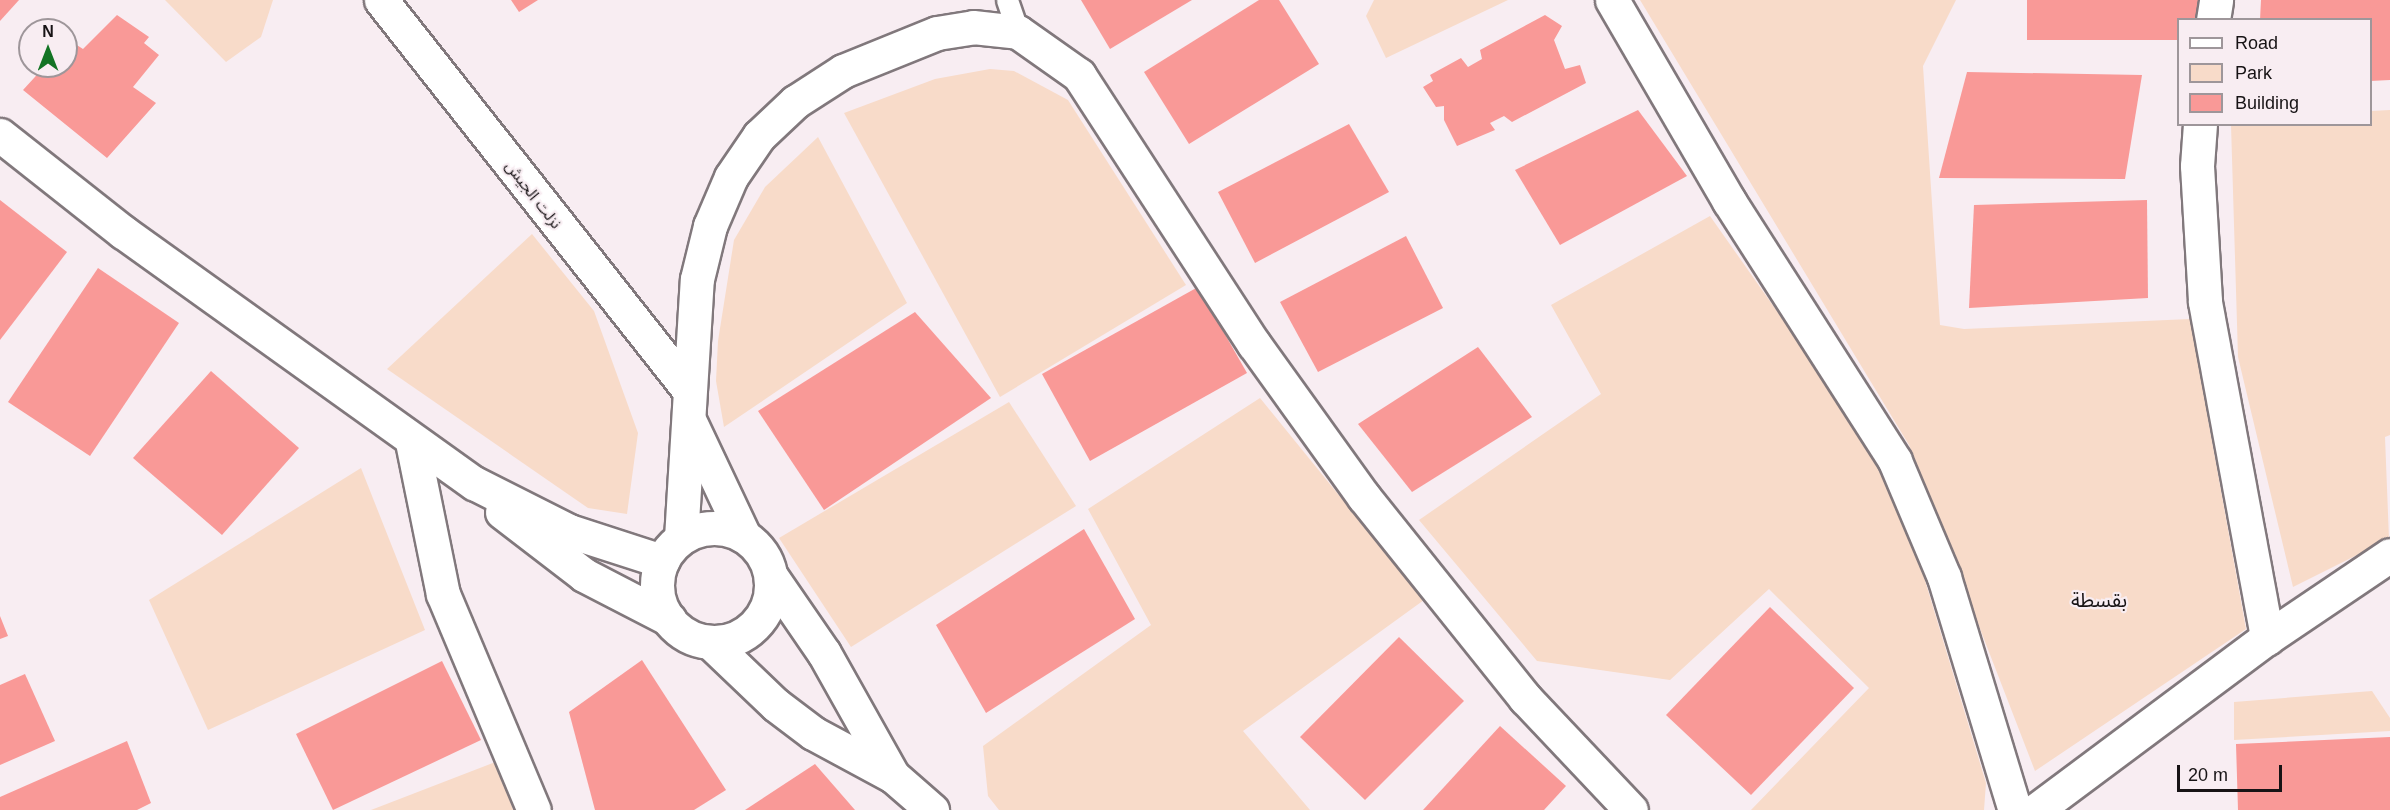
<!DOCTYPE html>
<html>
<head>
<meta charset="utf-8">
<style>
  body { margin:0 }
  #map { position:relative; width:2390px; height:810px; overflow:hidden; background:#f8edf2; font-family:Helvetica,"Noto Sans Arabic",sans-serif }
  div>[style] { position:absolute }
  .green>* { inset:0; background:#f8dbc9 }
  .building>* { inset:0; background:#f99997 }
  .roads { filter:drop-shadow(2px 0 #81787c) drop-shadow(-2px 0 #81787c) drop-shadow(0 2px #81787c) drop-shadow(0 -2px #81787c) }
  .lane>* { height:21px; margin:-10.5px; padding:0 10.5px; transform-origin:10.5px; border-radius:10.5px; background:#fff }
  .street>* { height:33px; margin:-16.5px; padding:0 16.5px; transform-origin:16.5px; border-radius:16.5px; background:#fff }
  .secondary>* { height:33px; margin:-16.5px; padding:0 16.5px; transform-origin:16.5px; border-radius:16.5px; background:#fff }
  .secondary>.ring { margin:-16.5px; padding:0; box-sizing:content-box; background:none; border:33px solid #fff; border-radius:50% }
  span { translate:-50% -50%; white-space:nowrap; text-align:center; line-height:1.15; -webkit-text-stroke:4.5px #f8edf2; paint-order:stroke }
  .street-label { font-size:16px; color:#171315 }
  .quarter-label { font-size:20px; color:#171315 }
  .legend { position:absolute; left:2177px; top:18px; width:195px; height:108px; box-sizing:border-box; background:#f8edf2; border:2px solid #9e969a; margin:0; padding:8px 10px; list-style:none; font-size:18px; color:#171315 }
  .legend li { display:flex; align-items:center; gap:12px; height:30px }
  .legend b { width:30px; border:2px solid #9e969a }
  .north { position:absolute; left:18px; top:18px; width:60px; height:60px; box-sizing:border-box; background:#f8edf2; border:2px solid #9e969a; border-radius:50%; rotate:0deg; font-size:16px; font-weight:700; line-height:24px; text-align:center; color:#171315 }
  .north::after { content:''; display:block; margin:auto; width:21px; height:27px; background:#137424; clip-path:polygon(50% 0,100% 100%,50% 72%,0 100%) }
  .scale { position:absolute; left:2177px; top:765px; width:105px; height:27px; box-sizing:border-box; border:3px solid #171315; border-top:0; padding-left:8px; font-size:18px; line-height:21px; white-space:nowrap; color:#171315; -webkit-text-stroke:4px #f8edf2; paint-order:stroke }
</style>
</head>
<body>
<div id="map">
  <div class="green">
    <div style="clip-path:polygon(165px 0,273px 0,261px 37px,226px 62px)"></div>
    <div style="clip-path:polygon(1374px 0,1508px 0,1386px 58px,1366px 16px)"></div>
    <div style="clip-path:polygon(1640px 0,1956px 0,1923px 66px,1940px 325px,1964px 329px,2190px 319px,2246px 629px,2035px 771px,1909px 445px)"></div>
    <div style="clip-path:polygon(990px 69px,1014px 71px,1068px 100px,1186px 285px,1000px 397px,844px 113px,935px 79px)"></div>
    <div style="clip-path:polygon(2390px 110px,2390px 435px,2385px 437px,2389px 539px,2293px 587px,2238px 357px,2231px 125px,2370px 124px,2371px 111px)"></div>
    <div style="clip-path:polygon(818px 137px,907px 303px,724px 427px,716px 381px,718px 341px,734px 240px,765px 187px)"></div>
    <div style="clip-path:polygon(1710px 216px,1843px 405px,1908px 524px,1986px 783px,1984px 810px,1751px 810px,1869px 688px,1769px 589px,1670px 680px,1537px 661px,1419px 520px,1601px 394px,1551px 305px)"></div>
    <div style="clip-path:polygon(532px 234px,594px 311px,638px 433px,627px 514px,588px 508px,387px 369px)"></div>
    <div style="clip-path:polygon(1260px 398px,1424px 600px,1243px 731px,1310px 810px,999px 810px,988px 796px,983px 746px,1151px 625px,1088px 509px)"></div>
    <div style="clip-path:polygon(1009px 402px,1076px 506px,851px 647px,779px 538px)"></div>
    <div style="clip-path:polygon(361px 468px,425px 630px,208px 730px,149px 600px)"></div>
    <div style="clip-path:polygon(2372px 691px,2390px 718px,2390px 731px,2234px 740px,2234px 702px)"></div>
    <div style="clip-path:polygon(498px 761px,513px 810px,371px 810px)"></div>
  </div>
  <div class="building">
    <div style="clip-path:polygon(0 0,19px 0,0 21px)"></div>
    <div style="clip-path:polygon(511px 0,538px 0,519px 12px)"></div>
    <div style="clip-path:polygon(1081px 0,1192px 0,1110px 49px)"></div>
    <div style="clip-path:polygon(1259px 0,1279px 0,1319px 64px,1189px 144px,1144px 72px)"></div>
    <div style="clip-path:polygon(2027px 0,2199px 0,2200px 20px,2178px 20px,2178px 40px,2027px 40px)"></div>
    <div style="clip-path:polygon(2261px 0,2390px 0,2390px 80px,2370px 81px,2370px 20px,2260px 20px)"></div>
    <div style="clip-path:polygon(117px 15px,149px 37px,144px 43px,159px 55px,133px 87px,156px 103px,107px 158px,23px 90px,45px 66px,66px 66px,69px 40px,83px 49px)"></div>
    <div style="clip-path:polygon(1545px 15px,1562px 26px,1554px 40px,1565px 69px,1580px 65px,1586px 83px,1512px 122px,1504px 116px,1490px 123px,1495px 130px,1457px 146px,1444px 120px,1444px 106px,1436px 107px,1423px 87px,1433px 81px,1430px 75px,1461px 58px,1468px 67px,1482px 59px,1480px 50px)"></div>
    <div style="clip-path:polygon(1967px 72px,2142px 75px,2125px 179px,1939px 178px)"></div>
    <div style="clip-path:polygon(1638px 110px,1687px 176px,1560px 245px,1515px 170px)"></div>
    <div style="clip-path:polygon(1349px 124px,1389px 192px,1255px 263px,1218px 192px)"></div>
    <div style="clip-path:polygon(0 200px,67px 252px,0 340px)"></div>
    <div style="clip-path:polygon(2147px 200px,2148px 298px,1969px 308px,1974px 205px)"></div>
    <div style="clip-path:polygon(1406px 236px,1443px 308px,1318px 372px,1280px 302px)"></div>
    <div style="clip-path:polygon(98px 268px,179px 323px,90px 456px,8px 402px)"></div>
    <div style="clip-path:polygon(1198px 287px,1247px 373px,1090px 461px,1042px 374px)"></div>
    <div style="clip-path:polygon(915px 312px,991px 398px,824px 510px,758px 411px)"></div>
    <div style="clip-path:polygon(1478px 347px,1532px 417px,1412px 492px,1358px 424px)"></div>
    <div style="clip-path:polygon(211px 371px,299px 448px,222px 535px,133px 458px)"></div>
    <div style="clip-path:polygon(1084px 529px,1135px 619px,986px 713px,936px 625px)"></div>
    <div style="clip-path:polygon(1770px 607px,1854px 688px,1751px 795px,1666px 715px)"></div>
    <div style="clip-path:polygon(0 616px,8px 636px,0 639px)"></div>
    <div style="clip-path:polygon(1399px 637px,1464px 701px,1365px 800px,1300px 737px)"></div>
    <div style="clip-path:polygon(642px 660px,726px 790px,694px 810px,595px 810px,569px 712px)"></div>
    <div style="clip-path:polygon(442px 661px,481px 740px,333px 810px,296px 734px)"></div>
    <div style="clip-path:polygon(25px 674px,55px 741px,0 765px,0 685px)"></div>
    <div style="clip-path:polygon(1500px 726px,1566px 786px,1544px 810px,1423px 810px)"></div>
    <div style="clip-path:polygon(2390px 737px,2390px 810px,2238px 810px,2236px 744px)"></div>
    <div style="clip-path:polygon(127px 741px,151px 803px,137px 810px,0 810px,0 797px)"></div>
    <div style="clip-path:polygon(815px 764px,855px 810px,745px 810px)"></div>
  </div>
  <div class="roads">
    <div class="lane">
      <div style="left:1007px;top:0;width:34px;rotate:71deg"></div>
    </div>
    <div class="street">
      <div style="left:381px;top:0;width:496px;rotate:51.7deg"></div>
      <div style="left:1612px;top:0;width:233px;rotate:59.8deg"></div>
      <div style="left:1729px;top:201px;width:308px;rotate:57.4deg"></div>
      <div style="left:1895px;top:461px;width:126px;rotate:67.1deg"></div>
      <div style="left:1944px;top:577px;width:244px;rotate:73.1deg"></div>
      <div style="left:2213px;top:20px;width:20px;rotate:-81deg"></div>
      <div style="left:2200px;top:124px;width:42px;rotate:94.1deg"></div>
      <div style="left:2197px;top:166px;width:136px;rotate:86.6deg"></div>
      <div style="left:2205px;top:302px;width:342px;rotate:79.5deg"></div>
      <div style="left:691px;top:424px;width:124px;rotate:64.7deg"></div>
      <div style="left:412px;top:442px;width:155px;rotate:78.5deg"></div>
      <div style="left:443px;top:594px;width:234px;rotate:67.2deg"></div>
      <div style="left:681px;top:538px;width:259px;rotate:-86.5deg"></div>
      <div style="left:697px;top:279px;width:55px;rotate:-76.2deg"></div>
      <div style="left:710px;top:226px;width:53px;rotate:-66.8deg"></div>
      <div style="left:731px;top:177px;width:50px;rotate:-55.7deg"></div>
      <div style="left:759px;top:136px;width:50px;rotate:-43.4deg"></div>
      <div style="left:795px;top:102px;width:57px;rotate:-32.9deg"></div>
      <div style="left:843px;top:71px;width:101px;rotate:-22deg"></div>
      <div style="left:937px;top:33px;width:36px;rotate:-9deg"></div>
      <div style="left:973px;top:27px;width:45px;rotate:6.3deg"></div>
      <div style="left:1018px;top:32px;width:75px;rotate:35.2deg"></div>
      <div style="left:1079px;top:75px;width:321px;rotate:57deg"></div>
      <div style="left:1254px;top:344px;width:188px;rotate:54.3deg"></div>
      <div style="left:1364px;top:497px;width:258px;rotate:51.3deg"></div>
      <div style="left:1525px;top:698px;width:154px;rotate:46.6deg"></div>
      <div style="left:2036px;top:810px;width:288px;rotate:-36.7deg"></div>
      <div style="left:2267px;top:638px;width:148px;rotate:-34deg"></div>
    </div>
    <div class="secondary">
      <div style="left:0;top:135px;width:157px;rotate:38.3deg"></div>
      <div style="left:123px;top:232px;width:432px;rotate:35.6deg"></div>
      <div style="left:474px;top:483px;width:106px;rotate:26.8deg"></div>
      <div style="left:569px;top:531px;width:98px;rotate:17.9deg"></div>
      <div style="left:502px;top:512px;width:103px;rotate:37.5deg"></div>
      <div style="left:584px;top:575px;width:96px;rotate:27.4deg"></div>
      <div class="ring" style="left:657px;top:528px;width:81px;height:81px"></div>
      <div style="left:771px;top:576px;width:93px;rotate:55.5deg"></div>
      <div style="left:824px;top:653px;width:141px;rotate:60.7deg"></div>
      <div style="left:710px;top:642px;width:91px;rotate:43.7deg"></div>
      <div style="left:776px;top:705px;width:46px;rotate:37.1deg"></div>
      <div style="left:813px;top:733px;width:91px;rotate:28.3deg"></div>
      <div style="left:893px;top:776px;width:52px;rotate:41.1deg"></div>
    </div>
  </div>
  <div class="street-label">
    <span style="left:533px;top:195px;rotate:52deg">نزلت الجيش</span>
  </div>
  <div class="quarter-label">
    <span style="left:2099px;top:600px">بقسطة</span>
  </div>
  <ul class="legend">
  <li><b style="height:8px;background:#fff"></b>Road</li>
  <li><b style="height:16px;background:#f8dbc9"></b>Park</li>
  <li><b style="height:16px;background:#f99997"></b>Building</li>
  </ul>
  <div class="north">N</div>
  <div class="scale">20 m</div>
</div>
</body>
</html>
